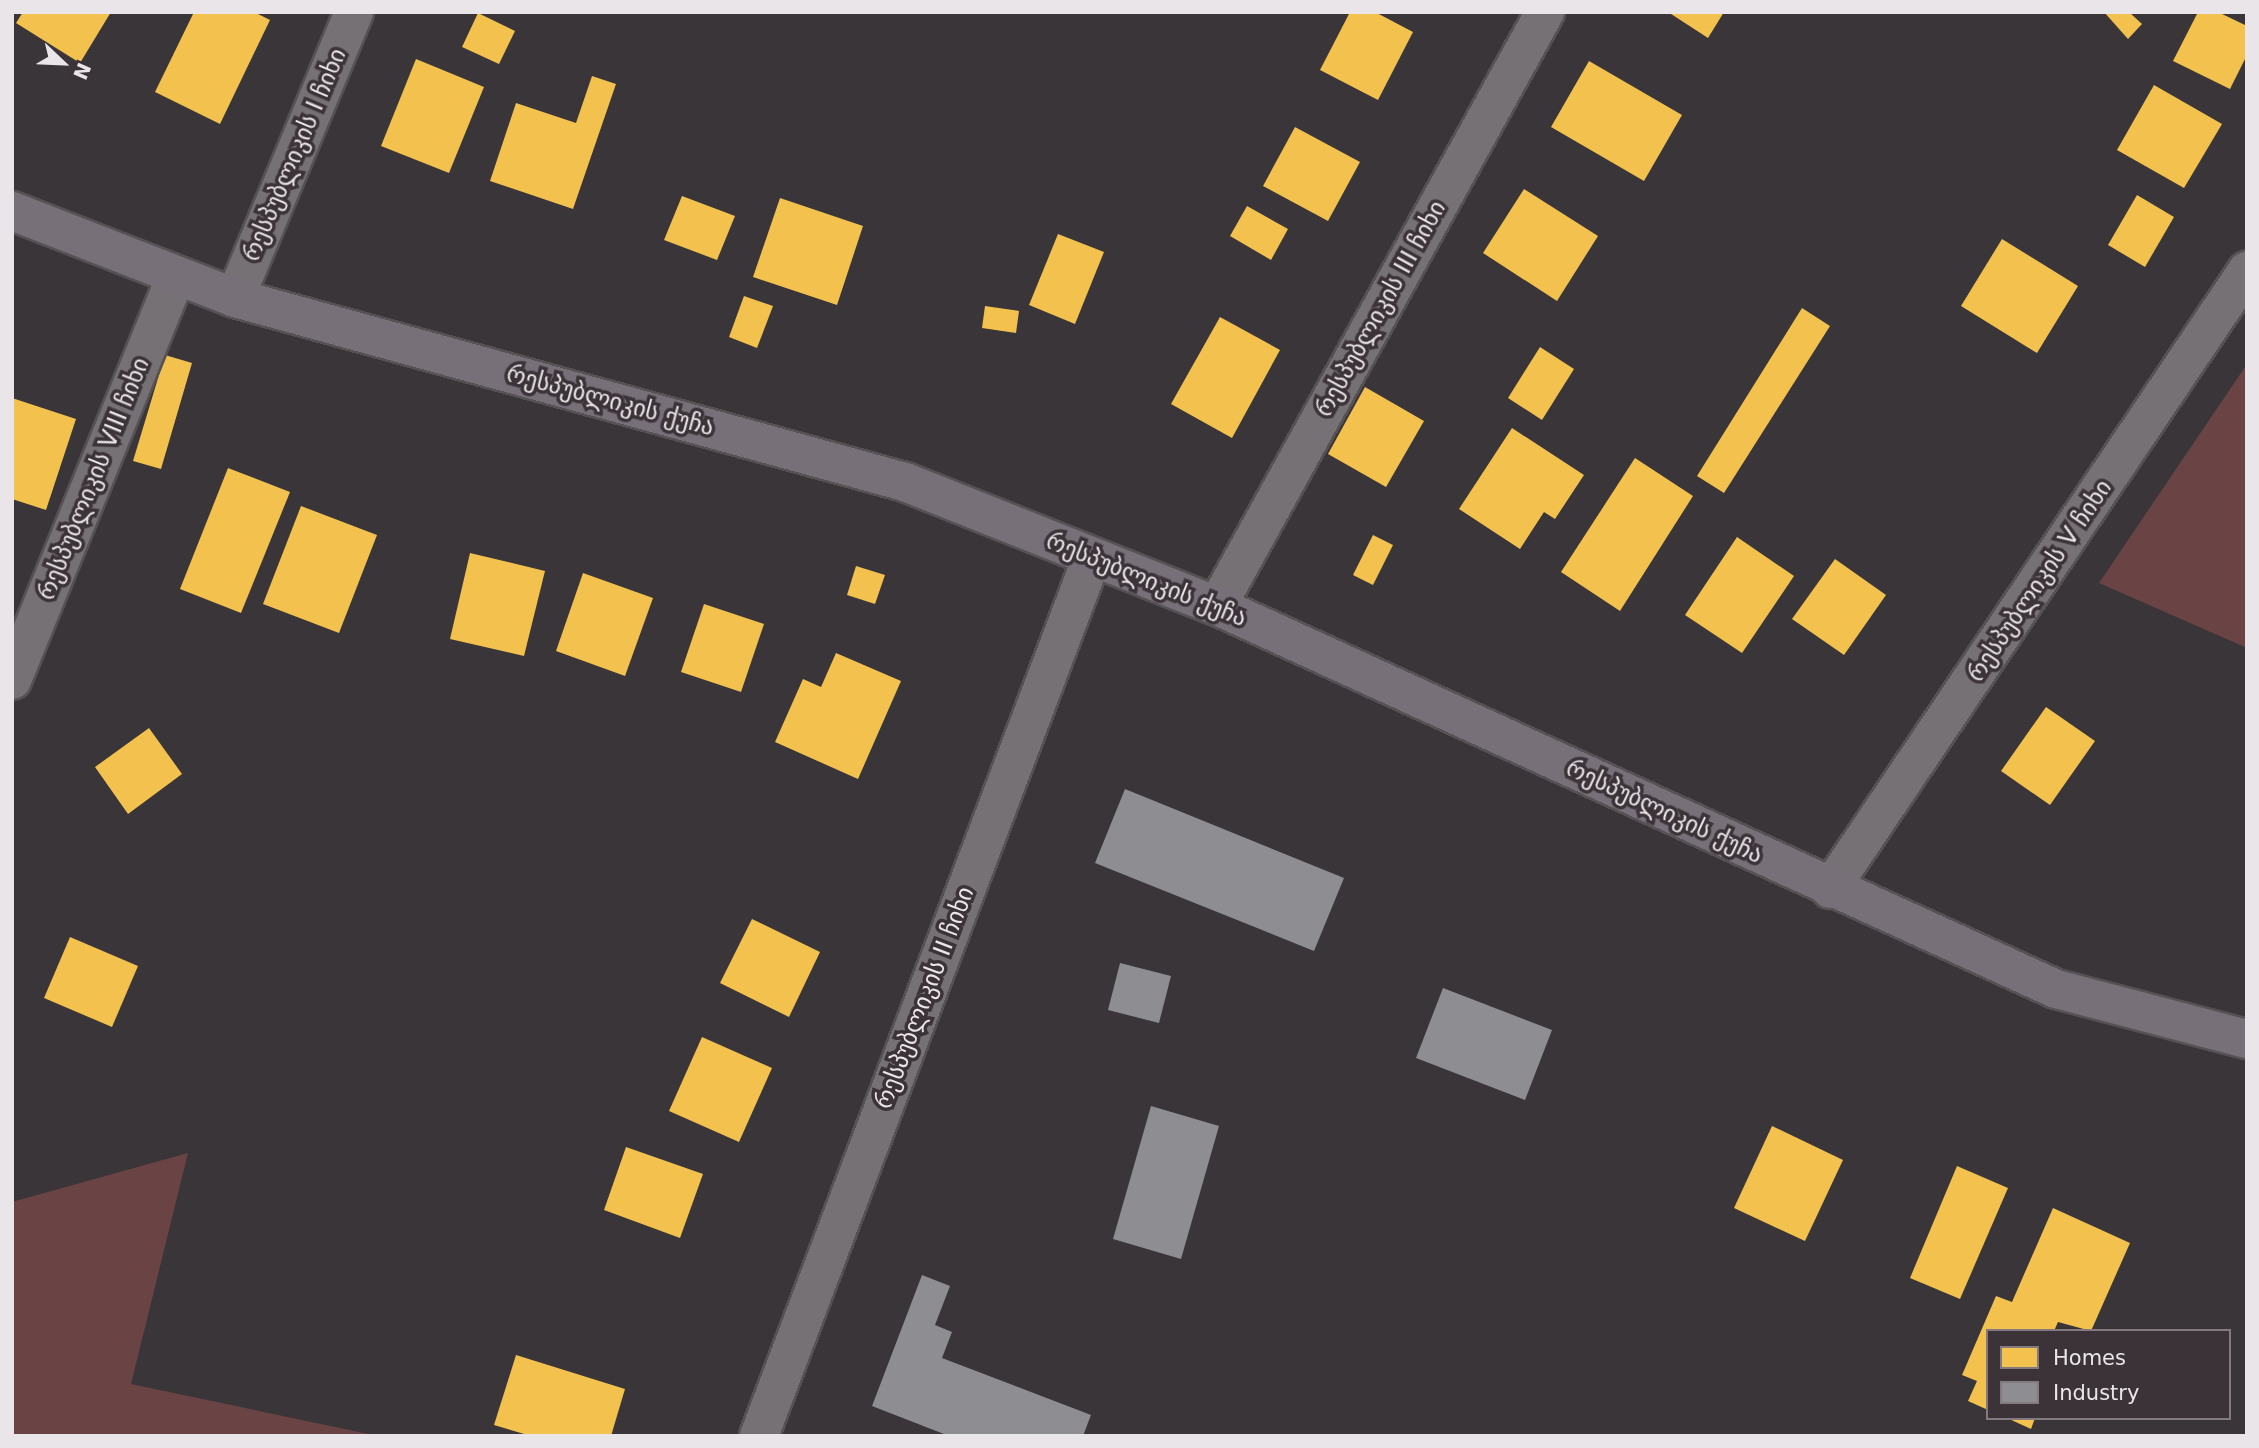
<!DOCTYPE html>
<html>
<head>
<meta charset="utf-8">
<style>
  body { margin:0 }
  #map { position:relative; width:2259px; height:1448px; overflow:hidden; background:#3a3538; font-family:"DejaVu Sans","Noto Sans Georgian",sans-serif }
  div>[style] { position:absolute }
  .green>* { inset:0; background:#6a4444 }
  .homes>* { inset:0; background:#f2c14e }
  .industry>* { inset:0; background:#8d8d92 }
  .roads { filter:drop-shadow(2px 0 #565254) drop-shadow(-2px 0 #565254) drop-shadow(0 2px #565254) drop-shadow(0 -2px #565254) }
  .street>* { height:38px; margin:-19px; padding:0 19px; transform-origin:19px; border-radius:19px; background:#767174 }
  .primary>* { height:38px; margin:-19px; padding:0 19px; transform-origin:19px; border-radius:19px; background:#777078 }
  span { translate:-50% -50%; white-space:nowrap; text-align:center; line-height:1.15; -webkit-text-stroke:7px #3c3339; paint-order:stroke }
  .street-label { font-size:24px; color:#eae5e8 }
  .frame { position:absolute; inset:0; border:14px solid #eae5e8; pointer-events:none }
  .legend { position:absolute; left:1986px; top:1329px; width:245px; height:91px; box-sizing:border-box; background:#3c3339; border:2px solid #827a7f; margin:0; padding:9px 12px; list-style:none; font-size:21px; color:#eae5e8 }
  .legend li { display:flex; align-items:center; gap:14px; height:35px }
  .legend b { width:35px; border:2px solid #827a7f }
  .north { position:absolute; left:28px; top:28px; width:70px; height:70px; -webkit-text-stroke:5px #3c3339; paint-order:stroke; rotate:113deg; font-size:19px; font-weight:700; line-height:28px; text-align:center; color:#eae5e8 }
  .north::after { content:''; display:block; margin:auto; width:24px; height:32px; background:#eae5e8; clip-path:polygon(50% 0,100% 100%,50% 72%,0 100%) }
</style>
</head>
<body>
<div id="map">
  <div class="green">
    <div style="clip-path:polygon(2247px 364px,2247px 648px,2099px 583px)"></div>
    <div style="clip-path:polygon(188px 1153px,131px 1384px,378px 1436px,12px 1436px,12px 1202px)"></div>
  </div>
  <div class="homes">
    <div style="clip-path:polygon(23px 12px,111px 12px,80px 63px,16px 23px)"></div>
    <div style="clip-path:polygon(194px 12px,254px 12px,270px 20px,220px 124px,155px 92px)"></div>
    <div style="clip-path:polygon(1350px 12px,1375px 12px,1413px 32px,1378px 100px,1320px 70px)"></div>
    <div style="clip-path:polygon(1668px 12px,1724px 12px,1708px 38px)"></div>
    <div style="clip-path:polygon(2104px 12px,2129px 12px,2142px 24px,2128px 39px)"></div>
    <div style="clip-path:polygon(2198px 12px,2218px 12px,2247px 26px,2247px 55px,2230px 89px,2173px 61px)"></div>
    <div style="clip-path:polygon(478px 13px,515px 31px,499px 64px,462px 47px)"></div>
    <div style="clip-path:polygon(416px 59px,484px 87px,449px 173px,381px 146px)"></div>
    <div style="clip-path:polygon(1589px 61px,1682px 115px,1644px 181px,1551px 127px)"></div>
    <div style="clip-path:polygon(592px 76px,616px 84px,573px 209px,490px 181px,516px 103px,576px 123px)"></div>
    <div style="clip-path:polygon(2154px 85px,2222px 124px,2184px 188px,2117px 150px)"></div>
    <div style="clip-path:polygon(1295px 127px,1360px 162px,1328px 221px,1263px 186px)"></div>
    <div style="clip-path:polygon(1524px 189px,1598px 236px,1557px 301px,1483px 253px)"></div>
    <div style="clip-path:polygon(2137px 195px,2174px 217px,2145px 267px,2108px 245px)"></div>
    <div style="clip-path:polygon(682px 196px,735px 216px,717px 260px,664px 240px)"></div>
    <div style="clip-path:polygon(780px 198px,863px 226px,837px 305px,753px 277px)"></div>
    <div style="clip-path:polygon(1247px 206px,1288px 229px,1271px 260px,1230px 236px)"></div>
    <div style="clip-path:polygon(1058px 234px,1104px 252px,1075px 324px,1029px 305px)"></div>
    <div style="clip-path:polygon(2002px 239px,2078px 286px,2037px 353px,1961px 306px)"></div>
    <div style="clip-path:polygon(744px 296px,773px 306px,757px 348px,729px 337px)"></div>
    <div style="clip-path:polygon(985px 306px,1019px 311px,1016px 333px,982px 328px)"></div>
    <div style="clip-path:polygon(1802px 308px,1830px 326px,1724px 493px,1697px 476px)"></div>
    <div style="clip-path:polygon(1220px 317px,1280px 350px,1232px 438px,1171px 404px)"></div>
    <div style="clip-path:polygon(1540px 347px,1574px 369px,1542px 420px,1508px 398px)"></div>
    <div style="clip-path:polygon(165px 355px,192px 363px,161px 469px,133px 461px)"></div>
    <div style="clip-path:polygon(1365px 387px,1424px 421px,1386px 487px,1328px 454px)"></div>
    <div style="clip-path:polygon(12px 398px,76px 419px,46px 510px,12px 499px)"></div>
    <div style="clip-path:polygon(1512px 428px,1584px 475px,1555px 519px,1544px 512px,1520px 549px,1459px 509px)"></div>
    <div style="clip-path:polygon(1635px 458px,1693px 496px,1620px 611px,1561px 572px)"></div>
    <div style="clip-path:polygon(228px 468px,290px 492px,241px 613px,180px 589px)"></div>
    <div style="clip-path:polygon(301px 506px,377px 535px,339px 633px,263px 604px)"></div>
    <div style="clip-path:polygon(1373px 535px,1393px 545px,1373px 585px,1353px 575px)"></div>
    <div style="clip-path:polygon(1737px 537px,1794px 576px,1742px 653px,1685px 615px)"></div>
    <div style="clip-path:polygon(470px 553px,545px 571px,524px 656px,450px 639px)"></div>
    <div style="clip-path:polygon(1835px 559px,1886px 595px,1844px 655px,1792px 619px)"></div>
    <div style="clip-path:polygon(856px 566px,885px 575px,875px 604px,847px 595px)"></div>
    <div style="clip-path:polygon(583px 573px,653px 598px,625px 676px,556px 651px)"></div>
    <div style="clip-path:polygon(704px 604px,764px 624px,741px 692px,681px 672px)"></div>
    <div style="clip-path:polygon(836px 653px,901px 681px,858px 779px,775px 742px,803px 679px,821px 687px)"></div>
    <div style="clip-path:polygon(2046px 707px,2095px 741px,2050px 805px,2001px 771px)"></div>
    <div style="clip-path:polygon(149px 728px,182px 774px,128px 814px,95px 767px)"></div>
    <div style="clip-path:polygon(752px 919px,820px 952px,789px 1017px,720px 983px)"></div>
    <div style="clip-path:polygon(70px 937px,138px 966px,112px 1027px,44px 998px)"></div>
    <div style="clip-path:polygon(702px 1037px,772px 1068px,739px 1142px,669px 1111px)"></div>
    <div style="clip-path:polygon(1772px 1126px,1843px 1160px,1805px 1241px,1734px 1208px)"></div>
    <div style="clip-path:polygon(626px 1147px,703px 1174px,680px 1238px,604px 1210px)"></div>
    <div style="clip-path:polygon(1957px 1166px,2008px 1188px,1960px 1299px,1910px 1278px)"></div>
    <div style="clip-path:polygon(2053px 1208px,2130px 1243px,2091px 1331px,2058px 1322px,2054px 1331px,1988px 1331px,1988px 1410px,1968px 1401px,1977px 1381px,1962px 1375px,1996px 1296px,2012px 1302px)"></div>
    <div style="clip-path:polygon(516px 1355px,625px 1389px,611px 1436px,531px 1436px,494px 1425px)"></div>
    <div style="clip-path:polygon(2007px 1418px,2035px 1418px,2031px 1429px)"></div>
  </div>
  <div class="industry">
    <div style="clip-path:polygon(1125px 789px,1344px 878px,1314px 951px,1095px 863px)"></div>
    <div style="clip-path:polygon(1120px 963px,1171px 976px,1159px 1023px,1108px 1010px)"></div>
    <div style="clip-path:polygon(1443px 988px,1552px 1030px,1525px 1100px,1416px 1058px)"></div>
    <div style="clip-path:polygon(1151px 1106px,1219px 1126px,1181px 1259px,1113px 1239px)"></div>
    <div style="clip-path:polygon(922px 1275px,950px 1286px,935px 1325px,952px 1332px,942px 1358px,1091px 1415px,1083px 1436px,949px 1436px,872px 1406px)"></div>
  </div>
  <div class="roads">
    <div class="street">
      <div style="left:235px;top:298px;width:310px;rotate:-67.4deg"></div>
      <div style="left:1217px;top:606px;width:679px;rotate:-61.09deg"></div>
      <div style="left:12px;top:680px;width:433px;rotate:-67.9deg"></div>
      <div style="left:1830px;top:889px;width:746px;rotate:-55.99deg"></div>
      <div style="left:759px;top:1436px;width:937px;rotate:-69.24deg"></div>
    </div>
    <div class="primary">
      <div style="left:12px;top:211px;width:239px;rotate:21.3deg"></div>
      <div style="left:235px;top:298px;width:695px;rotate:15.36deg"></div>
      <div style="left:905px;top:482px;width:336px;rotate:21.7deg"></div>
      <div style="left:1217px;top:606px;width:922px;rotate:24.54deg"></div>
      <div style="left:2056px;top:989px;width:197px;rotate:14.7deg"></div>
    </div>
  </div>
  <div class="street-label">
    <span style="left:295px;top:155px;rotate:-67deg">რესპუბლიკის I ჩიხი</span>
    <span style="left:1381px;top:309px;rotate:-61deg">რესპუბლიკის III ჩიხი</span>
    <span style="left:610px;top:401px;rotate:15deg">რესპუბლიკის ქუჩა</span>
    <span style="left:94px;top:479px;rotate:-68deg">რესპუბლიკის VIII ჩიხი</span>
    <span style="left:1146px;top:580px;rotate:22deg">რესპუბლიკის ქუჩა</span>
    <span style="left:2040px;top:581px;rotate:-56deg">რესპუბლიკის V ჩიხი</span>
    <span style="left:1664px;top:812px;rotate:25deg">რესპუბლიკის ქუჩა</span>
    <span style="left:925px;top:998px;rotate:-69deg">რესპუბლიკის II ჩიხი</span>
  </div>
  <div class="frame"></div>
  <ul class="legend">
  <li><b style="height:19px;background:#f2c14e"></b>Homes</li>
  <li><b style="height:19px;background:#8d8d92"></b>Industry</li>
  </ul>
  <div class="north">N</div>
</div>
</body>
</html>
